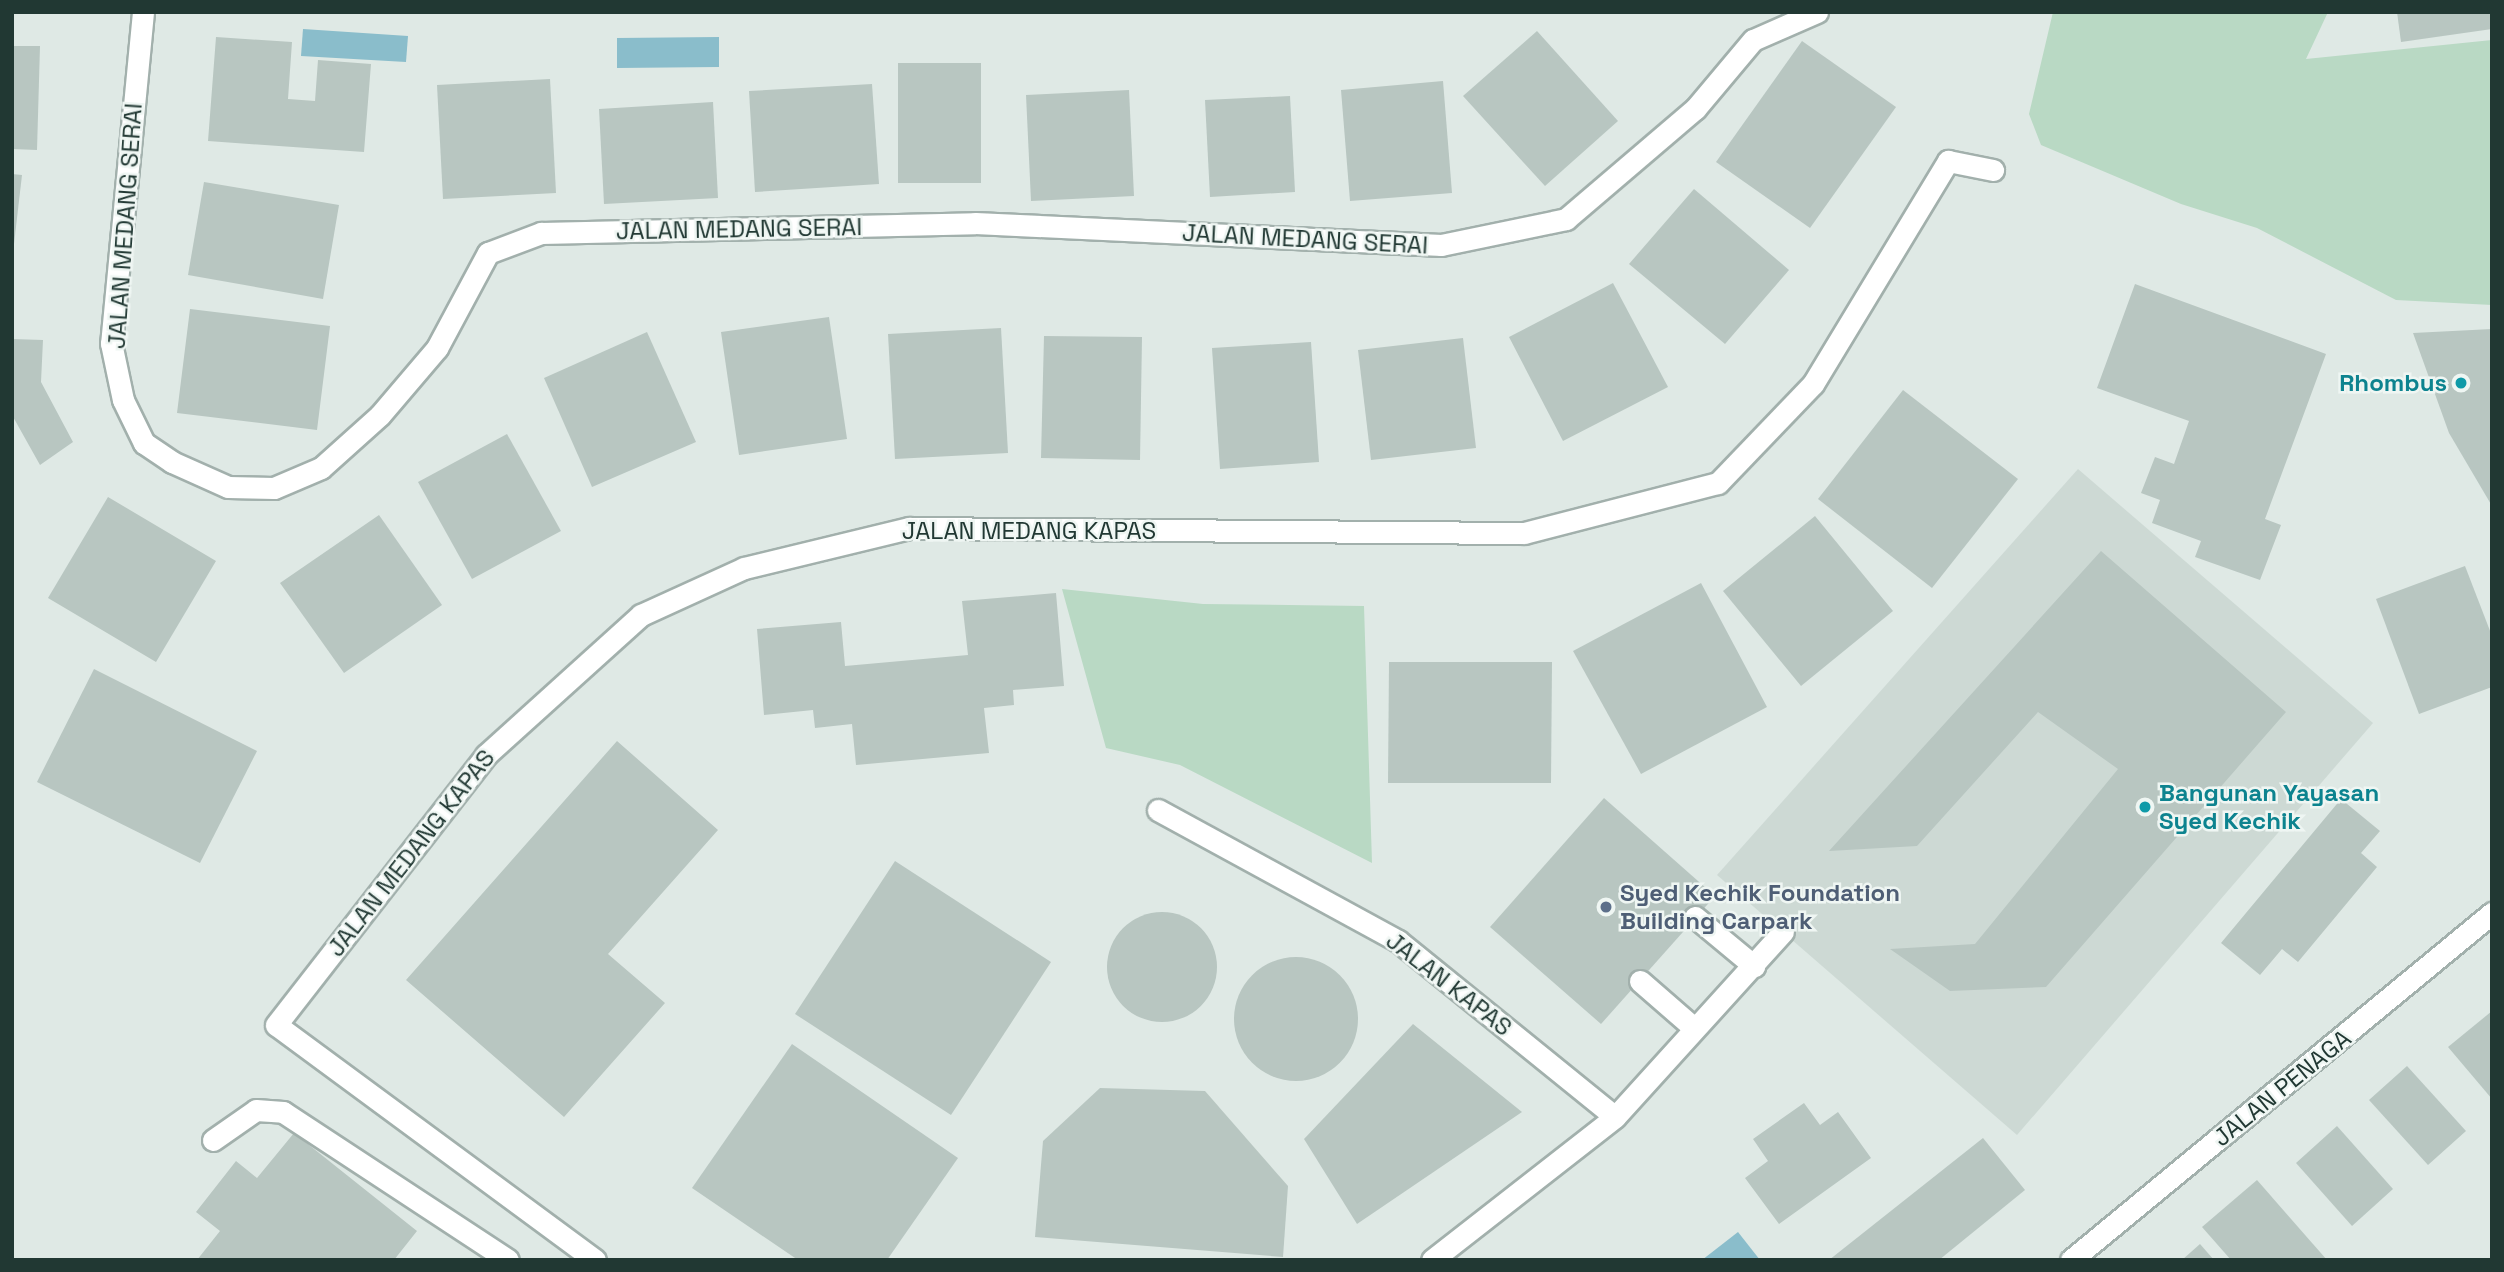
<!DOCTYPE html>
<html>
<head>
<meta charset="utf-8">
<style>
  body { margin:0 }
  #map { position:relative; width:2504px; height:1272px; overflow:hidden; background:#dfe9e5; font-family:"Space Grotesk",sans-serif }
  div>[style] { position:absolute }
  .built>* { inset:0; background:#cdd9d4 }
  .green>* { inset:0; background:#b9d9c4 }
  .water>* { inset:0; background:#8abdcb }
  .building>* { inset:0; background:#b8c6c1 }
  .round { border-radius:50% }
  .roads { filter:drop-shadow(2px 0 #a2b0ac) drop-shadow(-2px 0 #a2b0ac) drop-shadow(0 2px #a2b0ac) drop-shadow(0 -2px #a2b0ac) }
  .minor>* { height:21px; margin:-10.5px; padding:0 10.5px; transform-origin:10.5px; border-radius:10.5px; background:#fff }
  .dots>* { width:19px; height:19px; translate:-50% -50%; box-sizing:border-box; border:4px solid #eff6f3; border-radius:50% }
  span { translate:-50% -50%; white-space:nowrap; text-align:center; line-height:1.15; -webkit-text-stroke:5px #eff6f3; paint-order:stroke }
  .street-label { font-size:24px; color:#213833 }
  .culture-label { font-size:24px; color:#0d838f; font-weight:700 }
  .right { translate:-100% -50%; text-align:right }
  .left { translate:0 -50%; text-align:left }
  .service-label { font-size:24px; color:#4e5e75; font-weight:700 }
  .frame { position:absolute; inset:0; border:14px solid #213833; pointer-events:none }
</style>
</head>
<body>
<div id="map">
  <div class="built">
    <div style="clip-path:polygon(2078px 469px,2373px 723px,2017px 1135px,1717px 875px)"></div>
  </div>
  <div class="green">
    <div style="clip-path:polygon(2053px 12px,2328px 12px,2306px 59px,2492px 40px,2492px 305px,2396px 300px,2257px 228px,2181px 204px,2041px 145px,2029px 114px)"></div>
    <div style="clip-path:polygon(1062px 589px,1203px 604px,1364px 606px,1372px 863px,1180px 765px,1106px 748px)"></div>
  </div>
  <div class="water">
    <div style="clip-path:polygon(303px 29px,408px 36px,406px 62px,301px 56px)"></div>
    <div style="clip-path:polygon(719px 37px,719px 67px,617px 68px,617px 38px)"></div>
    <div style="clip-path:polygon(1738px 1232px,1760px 1260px,1702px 1260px)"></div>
  </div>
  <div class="building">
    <div style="clip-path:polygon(2397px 12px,2492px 12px,2492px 29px,2401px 42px)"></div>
    <div style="clip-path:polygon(1537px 31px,1618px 121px,1545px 186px,1463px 96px)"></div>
    <div style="clip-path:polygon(216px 37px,292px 42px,288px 99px,315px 101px,318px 60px,371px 64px,364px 152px,208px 141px)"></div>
    <div style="clip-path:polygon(1802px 41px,1896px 107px,1810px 228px,1716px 162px)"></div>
    <div style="clip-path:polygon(12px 46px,40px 46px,37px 150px,12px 149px)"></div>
    <div style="clip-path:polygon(898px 63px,981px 63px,981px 183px,898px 183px)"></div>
    <div style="clip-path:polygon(550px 79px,556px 193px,443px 199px,437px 85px)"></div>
    <div style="clip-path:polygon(1443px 81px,1452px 193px,1350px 201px,1341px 90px)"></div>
    <div style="clip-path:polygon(872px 84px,879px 184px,755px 192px,749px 91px)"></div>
    <div style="clip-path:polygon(1129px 90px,1134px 196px,1031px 201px,1026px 95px)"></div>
    <div style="clip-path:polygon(1290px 96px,1295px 192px,1210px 197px,1205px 100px)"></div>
    <div style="clip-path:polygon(713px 102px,718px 198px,604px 204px,599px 109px)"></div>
    <div style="clip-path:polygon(12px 174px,22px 175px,14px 244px,12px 244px)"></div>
    <div style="clip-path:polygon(204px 182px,339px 205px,323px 299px,188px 275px)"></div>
    <div style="clip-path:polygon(1694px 189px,1789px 270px,1725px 344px,1629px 264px)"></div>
    <div style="clip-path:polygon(1613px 283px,1668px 387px,1563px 441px,1509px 337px)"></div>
    <div style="clip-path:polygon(2135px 284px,2326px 354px,2265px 519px,2281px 525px,2260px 580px,2195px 557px,2201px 541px,2152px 523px,2160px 500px,2141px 493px,2155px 457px,2174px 464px,2189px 421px,2097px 388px)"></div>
    <div style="clip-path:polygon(190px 309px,330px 326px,317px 430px,177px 413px)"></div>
    <div style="clip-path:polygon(829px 317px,847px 439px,739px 455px,721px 332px)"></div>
    <div style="clip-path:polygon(1001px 328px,1008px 453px,895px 459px,888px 334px)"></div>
    <div style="clip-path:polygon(2492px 329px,2492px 506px,2449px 433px,2413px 333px)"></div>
    <div style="clip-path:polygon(647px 332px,696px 442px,592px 487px,544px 378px)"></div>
    <div style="clip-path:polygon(1044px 336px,1142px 337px,1140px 460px,1041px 458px)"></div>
    <div style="clip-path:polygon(1463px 338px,1476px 448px,1371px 460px,1358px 350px)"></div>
    <div style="clip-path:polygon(12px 339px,43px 340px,41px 382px,73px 442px,40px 465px,12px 415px)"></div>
    <div style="clip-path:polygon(1311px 342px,1319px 462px,1220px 469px,1212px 348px)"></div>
    <div style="clip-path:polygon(1903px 390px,2018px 479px,1932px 588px,1818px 499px)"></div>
    <div style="clip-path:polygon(507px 434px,561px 531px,472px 579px,418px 482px)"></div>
    <div style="clip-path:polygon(108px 497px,216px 561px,156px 662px,48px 598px)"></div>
    <div style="clip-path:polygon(379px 515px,442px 605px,344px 673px,280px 583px)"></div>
    <div style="clip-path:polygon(1815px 516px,1893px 611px,1801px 686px,1723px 591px)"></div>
    <div style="clip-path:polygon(2101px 551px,2286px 712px,2046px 987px,1950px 991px,1890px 949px,1975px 944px,2118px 769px,2038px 712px,1917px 846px,1829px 851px)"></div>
    <div style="clip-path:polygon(2465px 566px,2492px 636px,2492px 687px,2419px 714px,2376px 599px)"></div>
    <div style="clip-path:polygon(1701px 583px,1767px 707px,1641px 774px,1573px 651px)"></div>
    <div style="clip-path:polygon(1056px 593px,1064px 686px,1013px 690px,1014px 705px,984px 708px,989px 753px,856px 765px,852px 724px,815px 728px,813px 710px,764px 715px,757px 629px,841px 622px,845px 666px,968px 655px,962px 601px)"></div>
    <div style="clip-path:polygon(1389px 662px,1552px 662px,1551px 783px,1388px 783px)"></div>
    <div style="clip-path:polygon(94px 669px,257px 751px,200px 863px,37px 782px)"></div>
    <div style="clip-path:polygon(617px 741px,718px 830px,608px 954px,665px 1003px,564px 1117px,406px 980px)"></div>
    <div style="clip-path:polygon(1604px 798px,1715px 896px,1601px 1024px,1490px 927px)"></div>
    <div style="clip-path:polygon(2341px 799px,2380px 831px,2361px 853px,2377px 867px,2298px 962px,2282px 949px,2260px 975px,2221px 943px)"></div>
    <div style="clip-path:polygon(895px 861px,1051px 962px,951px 1115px,795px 1014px)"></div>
    <div class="round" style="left:1107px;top:912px;width:110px;height:110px"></div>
    <div class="round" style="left:1234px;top:957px;width:124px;height:124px"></div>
    <div style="clip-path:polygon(2492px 1011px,2492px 1099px,2448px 1047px)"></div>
    <div style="clip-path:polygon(1413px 1024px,1522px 1112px,1357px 1224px,1304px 1139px)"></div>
    <div style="clip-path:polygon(792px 1044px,958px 1158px,887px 1260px,798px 1260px,692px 1188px)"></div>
    <div style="clip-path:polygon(2407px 1066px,2466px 1131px,2428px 1165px,2369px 1100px)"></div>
    <div style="clip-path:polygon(1100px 1088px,1205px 1091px,1288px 1186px,1283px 1257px,1035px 1237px,1043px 1141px)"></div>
    <div style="clip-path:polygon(1804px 1103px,1820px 1125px,1838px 1112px,1871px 1158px,1779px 1224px,1745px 1178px,1768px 1161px,1753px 1139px)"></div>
    <div style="clip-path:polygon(2337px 1126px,2393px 1189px,2352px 1226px,2296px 1163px)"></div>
    <div style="clip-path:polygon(294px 1133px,417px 1231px,394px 1260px,197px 1260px,220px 1231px,196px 1212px,236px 1161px,257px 1178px)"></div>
    <div style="clip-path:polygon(1983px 1138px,2025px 1190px,1939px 1260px,1829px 1260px)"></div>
    <div style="clip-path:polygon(2257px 1180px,2327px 1260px,2231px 1260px,2202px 1227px)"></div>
    <div style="clip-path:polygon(2200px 1244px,2214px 1260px,2182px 1260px)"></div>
  </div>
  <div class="roads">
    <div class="minor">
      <div style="left:143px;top:12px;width:333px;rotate:95.5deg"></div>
      <div style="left:111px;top:343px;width:58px;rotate:78.1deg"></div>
      <div style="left:123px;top:400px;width:48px;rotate:64deg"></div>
      <div style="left:144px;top:443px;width:34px;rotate:34deg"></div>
      <div style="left:172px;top:462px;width:61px;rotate:24.1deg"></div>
      <div style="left:228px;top:487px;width:46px;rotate:1.2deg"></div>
      <div style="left:274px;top:488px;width:51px;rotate:-23.1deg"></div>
      <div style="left:321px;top:468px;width:79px;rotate:-41.9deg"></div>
      <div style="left:380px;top:415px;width:88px;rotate:-49.6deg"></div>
      <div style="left:437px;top:348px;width:108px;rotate:-61.8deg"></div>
      <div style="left:488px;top:253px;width:57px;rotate:-20.7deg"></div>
      <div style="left:541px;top:233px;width:434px;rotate:-1.3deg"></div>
      <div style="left:975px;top:223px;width:467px;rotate:2.7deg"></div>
      <div style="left:1441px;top:245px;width:128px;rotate:-11.7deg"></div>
      <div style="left:1566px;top:219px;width:170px;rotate:-40.5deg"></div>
      <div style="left:1695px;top:109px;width:90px;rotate:-50deg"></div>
      <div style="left:1753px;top:40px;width:70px;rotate:-23.6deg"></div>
      <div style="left:1158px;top:810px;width:273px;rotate:28.6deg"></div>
      <div style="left:1398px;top:941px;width:279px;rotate:39deg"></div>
      <div style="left:1695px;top:917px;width:77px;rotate:39.7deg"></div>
      <div style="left:1640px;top:981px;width:72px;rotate:41deg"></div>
      <div style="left:213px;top:1140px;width:52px;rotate:-34.9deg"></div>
      <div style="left:256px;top:1110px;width:27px;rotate:4deg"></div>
      <div style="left:283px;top:1112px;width:269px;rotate:33.3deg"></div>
      <div style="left:595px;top:1260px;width:396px;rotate:-143.6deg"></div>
      <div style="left:276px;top:1025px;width:342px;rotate:-52.1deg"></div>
      <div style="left:486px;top:755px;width:209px;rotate:-42.1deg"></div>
      <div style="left:641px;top:615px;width:113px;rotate:-24.5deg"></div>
      <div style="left:744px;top:568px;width:170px;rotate:-13.6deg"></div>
      <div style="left:909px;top:528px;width:615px;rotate:0.47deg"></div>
      <div style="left:1524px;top:533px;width:200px;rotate:-14.5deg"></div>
      <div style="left:1718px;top:483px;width:137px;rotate:-46.2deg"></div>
      <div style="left:1813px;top:384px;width:261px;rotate:-58.8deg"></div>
      <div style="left:1948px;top:161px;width:46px;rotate:11.3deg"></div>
      <div style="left:1432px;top:1260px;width:232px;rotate:-38deg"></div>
      <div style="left:1615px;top:1117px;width:250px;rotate:-47.8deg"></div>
      <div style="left:2071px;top:1260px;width:546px;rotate:-39.5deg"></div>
    </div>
  </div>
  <div class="dots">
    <div style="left:2461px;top:383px;background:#0f9aa8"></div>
    <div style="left:2145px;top:807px;background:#0f9aa8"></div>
    <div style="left:1606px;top:907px;background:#5c6f8a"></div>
  </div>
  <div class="street-label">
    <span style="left:125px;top:226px;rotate:-86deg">JALAN MEDANG SERAI</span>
    <span style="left:739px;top:229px;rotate:-1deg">JALAN MEDANG SERAI</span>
    <span style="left:1305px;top:239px;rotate:3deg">JALAN MEDANG SERAI</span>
    <span style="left:1029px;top:531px">JALAN MEDANG KAPAS</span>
    <span style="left:411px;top:853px;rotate:-52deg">JALAN MEDANG KAPAS</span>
    <span style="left:1449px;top:984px;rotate:38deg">JALAN KAPAS</span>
    <span style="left:2282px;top:1088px;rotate:-39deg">JALAN PENAGA</span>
  </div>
  <div class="culture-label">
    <span class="right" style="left:2447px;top:383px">Rhombus</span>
    <span class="left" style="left:2159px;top:807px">Bangunan Yayasan<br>Syed Kechik</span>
  </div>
  <div class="service-label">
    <span class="left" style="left:1620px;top:907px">Syed Kechik Foundation<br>Building Carpark</span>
  </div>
  <div class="frame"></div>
</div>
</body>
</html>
